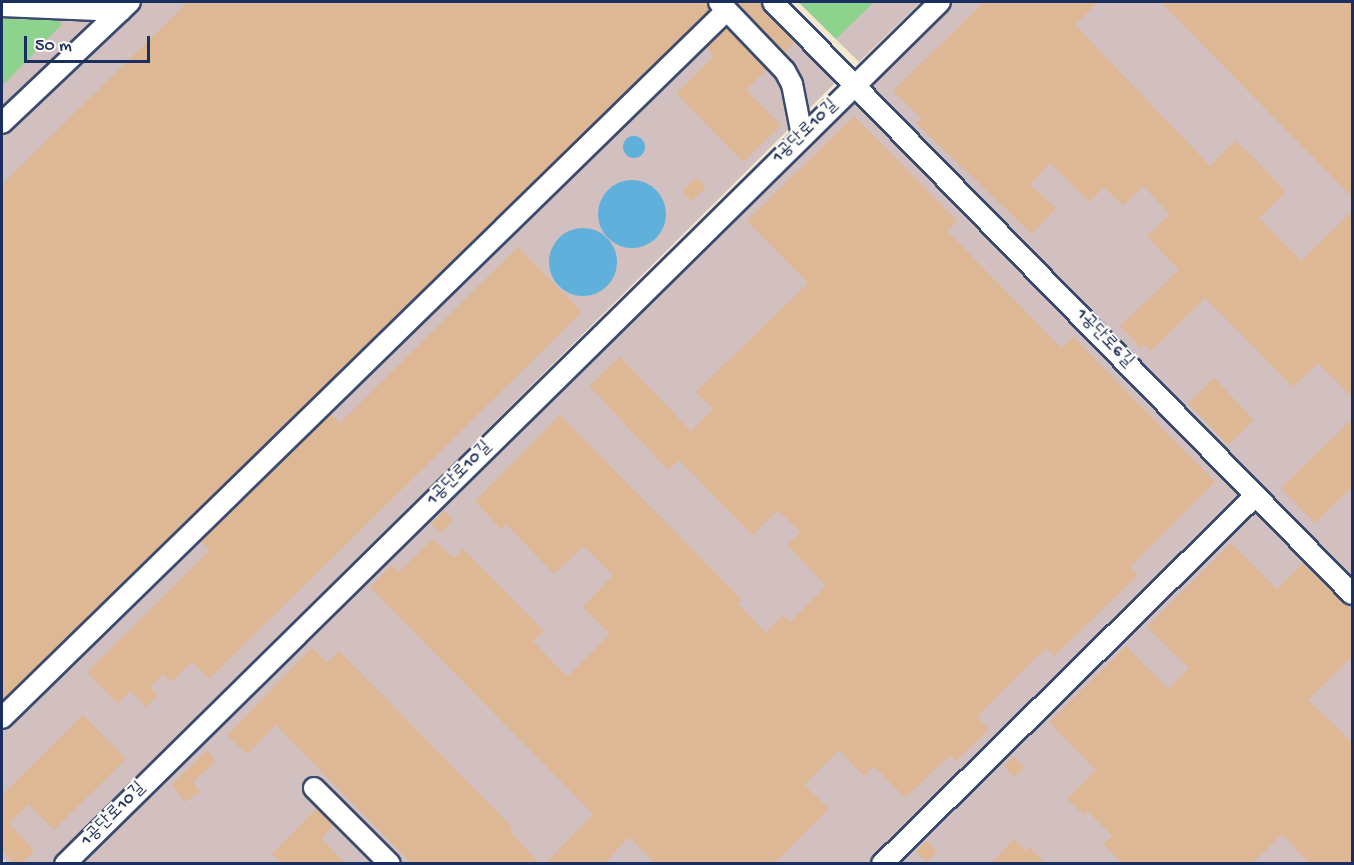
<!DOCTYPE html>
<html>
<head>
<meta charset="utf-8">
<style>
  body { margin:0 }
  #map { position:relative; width:1354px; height:865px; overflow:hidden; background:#f3e9d1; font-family:"Gochi Hand","Poor Story",sans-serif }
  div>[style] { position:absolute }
  .industrial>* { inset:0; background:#d2bfbf }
  .green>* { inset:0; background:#8ed38d }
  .water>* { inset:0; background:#5fb0da }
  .round { border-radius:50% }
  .building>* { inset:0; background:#deb794 }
  .roads { filter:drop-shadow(2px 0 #3b4b6f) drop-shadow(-2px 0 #3b4b6f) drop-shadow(0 2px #3b4b6f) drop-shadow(0 -2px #3b4b6f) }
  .minor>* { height:20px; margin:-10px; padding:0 10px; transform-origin:10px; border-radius:10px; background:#fff }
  span { translate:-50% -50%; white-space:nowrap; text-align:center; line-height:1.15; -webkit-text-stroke:4.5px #fdfcf7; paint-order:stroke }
  .street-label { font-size:18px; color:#1b2f5e }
  .frame { position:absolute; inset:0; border:3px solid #1b2f5e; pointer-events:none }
  .scale { position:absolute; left:24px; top:36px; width:126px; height:27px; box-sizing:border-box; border:3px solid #1b2f5e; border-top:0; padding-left:8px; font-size:18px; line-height:21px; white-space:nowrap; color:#1b2f5e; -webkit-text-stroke:4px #fdfcf7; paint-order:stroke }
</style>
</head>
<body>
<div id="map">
  <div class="industrial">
    <div style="clip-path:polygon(2px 2px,763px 2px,838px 80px,52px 863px,7px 863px,2px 858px)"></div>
    <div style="clip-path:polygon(798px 2px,921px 2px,859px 62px)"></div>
    <div style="clip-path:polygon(940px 2px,1352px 2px,1352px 863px,65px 864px)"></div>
  </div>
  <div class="green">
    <div style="clip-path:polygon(799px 2px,874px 2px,836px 39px)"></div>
    <div style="clip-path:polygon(7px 13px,52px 13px,62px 24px,2px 86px,2px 19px)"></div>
  </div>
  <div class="water">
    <div class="round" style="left:623px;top:136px;width:22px;height:22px"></div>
    <div class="round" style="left:598px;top:180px;width:68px;height:68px"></div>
    <div class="round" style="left:549px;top:228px;width:68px;height:68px"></div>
  </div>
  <div class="building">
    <div style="clip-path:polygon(188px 2px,707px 2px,710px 10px,2px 702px,2px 184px)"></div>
    <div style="clip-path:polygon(735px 2px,758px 2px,795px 42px,784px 53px)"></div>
    <div style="clip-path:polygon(984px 2px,1098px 2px,1075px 25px,1210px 166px,1235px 141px,1252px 156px,1286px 192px,1259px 218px,1301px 261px,1353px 210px,1353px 398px,1318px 363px,1293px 387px,1205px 298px,1151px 351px,1145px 344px,1141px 348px,1120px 326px,1179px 270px,1147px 236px,1170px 214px,1143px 186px,1123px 206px,1104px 187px,1089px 202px,1050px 163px,1030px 185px,1056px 208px,1032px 234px,916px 123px,921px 118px,893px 91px)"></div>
    <div style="clip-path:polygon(1161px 2px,1353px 2px,1353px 198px,1244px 87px)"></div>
    <div style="clip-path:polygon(727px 27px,767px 69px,746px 90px,781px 125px,743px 162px,676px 93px,714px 56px,706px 47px)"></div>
    <div style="clip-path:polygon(854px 116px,957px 221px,947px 231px,1061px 348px,1073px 337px,1215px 482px,1130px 567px,1138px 575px,1054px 656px,1046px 648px,977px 717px,989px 729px,956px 761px,950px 755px,905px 798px,874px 766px,864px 776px,839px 750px,804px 785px,829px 809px,774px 864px,655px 864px,629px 837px,604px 864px,545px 864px,593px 814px,370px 587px,392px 565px,399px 572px,433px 539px,454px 558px,463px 549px,544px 631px,533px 641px,567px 677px,610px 634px,583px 607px,613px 575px,584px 546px,554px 574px,506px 524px,501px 529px,475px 501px,560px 415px,742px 600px,738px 604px,766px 633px,783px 615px,790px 622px,826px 586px,787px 545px,801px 533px,778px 510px,752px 535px,679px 460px,668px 470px,589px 386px,620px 357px,691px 431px,713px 409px,696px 392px,808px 283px,747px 221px)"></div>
    <div style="clip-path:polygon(696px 177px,706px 187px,691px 201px,682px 192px)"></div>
    <div style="clip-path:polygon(518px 247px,582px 312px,209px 679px,192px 662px,171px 682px,163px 674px,150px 687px,158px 695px,146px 707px,130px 691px,118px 704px,87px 672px,210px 550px,201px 541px,331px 414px,340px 423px)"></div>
    <div style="clip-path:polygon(1214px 378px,1254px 420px,1228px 445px,1188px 403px)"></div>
    <div style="clip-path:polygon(1353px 418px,1353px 486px,1315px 523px,1281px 488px)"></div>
    <div style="clip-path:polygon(444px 511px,453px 520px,441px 533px,431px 524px)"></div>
    <div style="clip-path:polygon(1231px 543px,1277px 589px,1303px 563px,1353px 612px,1353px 656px,1308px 700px,1353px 743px,1353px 864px,1310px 864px,1282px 834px,1251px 864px,1122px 864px,1103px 844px,1112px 836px,1088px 811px,1084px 815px,1067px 799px,1096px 770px,1049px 722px,1126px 646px,1168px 689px,1189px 668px,1147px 627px)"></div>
    <div style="clip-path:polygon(312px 648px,327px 663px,339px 651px,513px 828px,510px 831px,540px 864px,412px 864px,276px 725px,247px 754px,227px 735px)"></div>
    <div style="clip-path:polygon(83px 715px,126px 759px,54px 830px,29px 804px,9px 823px,34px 851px,22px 864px,14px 864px,2px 850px,2px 795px)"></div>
    <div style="clip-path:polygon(207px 751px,216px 761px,193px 782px,200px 792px,185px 802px,172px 784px)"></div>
    <div style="clip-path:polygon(1014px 757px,1024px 767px,1014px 777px,1004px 766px)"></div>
    <div style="clip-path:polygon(317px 808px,334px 825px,321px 838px,346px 864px,282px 864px,272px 854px)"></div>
    <div style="clip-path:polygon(1014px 839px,1026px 851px,1030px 847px,1046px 864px,990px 864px)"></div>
    <div style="clip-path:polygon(926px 841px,937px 851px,927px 862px,916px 852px)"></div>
  </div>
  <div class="roads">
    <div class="minor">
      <div style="left:719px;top:2px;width:95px;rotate:46.3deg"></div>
      <div style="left:785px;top:71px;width:15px;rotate:62deg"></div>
      <div style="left:792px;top:84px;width:52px;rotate:78.9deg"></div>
      <div style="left:773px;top:2px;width:828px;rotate:45.64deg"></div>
      <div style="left:2px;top:6px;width:119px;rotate:2.4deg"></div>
      <div style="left:2px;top:123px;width:176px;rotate:-43.4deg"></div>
      <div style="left:2px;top:718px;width:1013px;rotate:-44.32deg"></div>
      <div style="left:314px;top:788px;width:107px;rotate:45deg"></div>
      <div style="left:65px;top:864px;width:1228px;rotate:-44.57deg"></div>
      <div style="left:882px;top:864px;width:525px;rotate:-44.61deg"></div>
    </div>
  </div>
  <div class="street-label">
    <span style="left:806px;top:132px;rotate:-44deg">1공단로10길</span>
    <span style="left:1104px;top:339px;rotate:46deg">1공단로6길</span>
    <span style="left:460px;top:474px;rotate:-45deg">1공단로10길</span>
    <span style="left:114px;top:815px;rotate:-45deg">1공단로10길</span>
  </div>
  <div class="frame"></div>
  <div class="scale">50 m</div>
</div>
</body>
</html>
